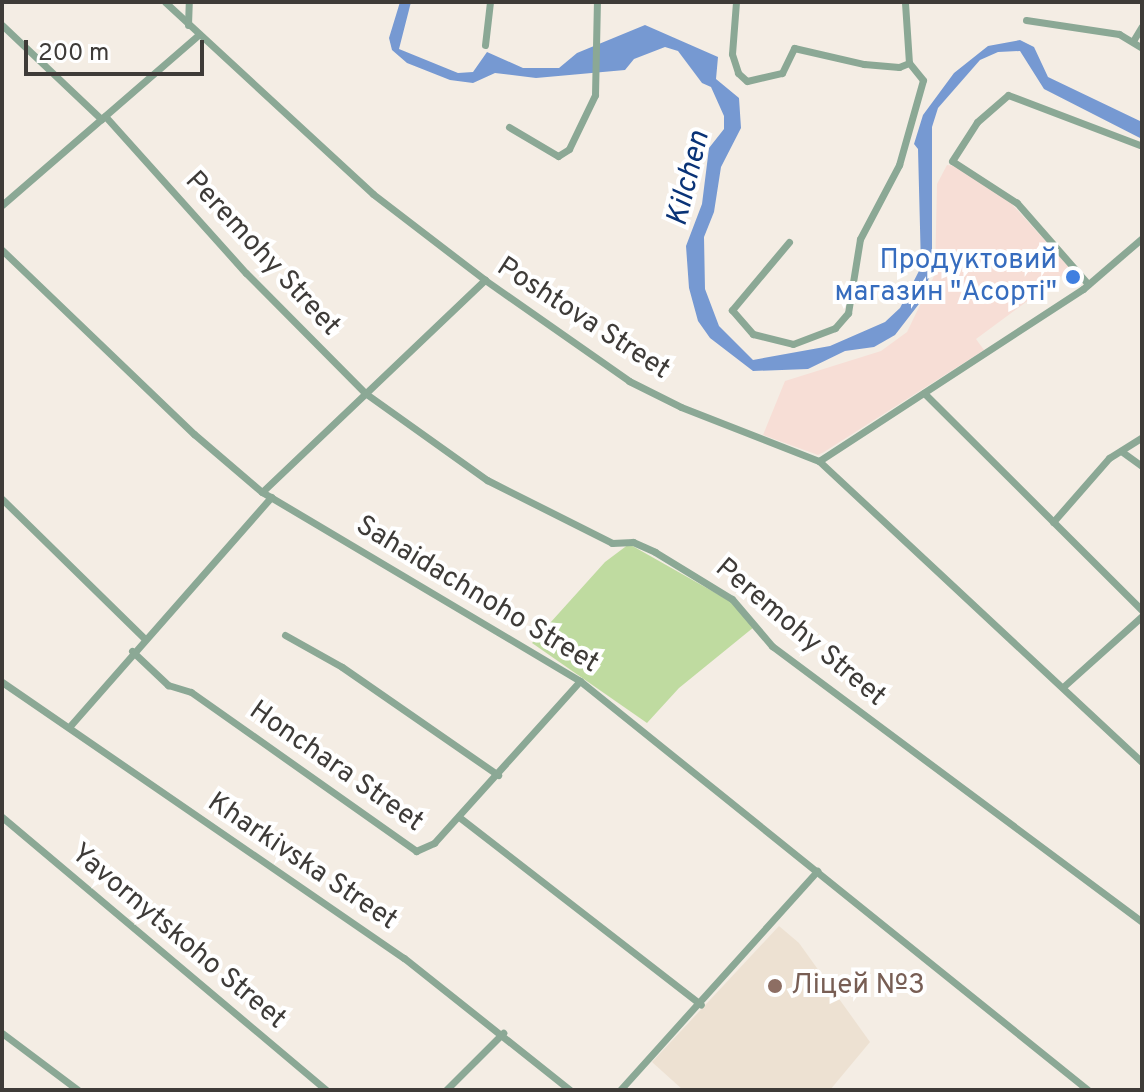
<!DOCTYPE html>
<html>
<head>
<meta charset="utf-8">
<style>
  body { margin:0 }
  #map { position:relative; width:1144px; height:1092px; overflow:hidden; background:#f4ede4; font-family:Overpass,sans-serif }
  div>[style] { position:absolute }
  .built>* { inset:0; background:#ede1d2 }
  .industrial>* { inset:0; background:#f7ded6 }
  .green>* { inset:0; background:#bfdba0 }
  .water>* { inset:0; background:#7699d2 }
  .street>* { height:7px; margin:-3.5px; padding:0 3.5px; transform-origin:3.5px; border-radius:3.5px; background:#8ba895 }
  .dots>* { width:22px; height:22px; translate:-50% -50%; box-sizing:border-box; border:4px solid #fff; border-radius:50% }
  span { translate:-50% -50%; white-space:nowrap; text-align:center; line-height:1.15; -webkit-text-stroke:8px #fff; paint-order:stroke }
  .street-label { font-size:28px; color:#3e3b38 }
  .shop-label { font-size:28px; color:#366cbe }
  .right { translate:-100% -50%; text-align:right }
  .education-label { font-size:28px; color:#785e54 }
  .left { translate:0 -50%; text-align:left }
  .water-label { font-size:30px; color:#093377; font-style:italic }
  .frame { position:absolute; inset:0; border:4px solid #3e3b38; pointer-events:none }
  .scale { position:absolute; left:24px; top:40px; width:180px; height:36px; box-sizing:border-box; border:4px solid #3e3b38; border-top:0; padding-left:10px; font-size:24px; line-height:28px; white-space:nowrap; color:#3e3b38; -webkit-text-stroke:6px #fff; paint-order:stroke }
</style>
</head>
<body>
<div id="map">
  <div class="built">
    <div style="clip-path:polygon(779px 926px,799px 943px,870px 1042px,830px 1090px,683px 1090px,652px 1062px)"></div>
  </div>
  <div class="industrial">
    <div style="clip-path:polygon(947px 165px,957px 166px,1010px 202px,1071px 269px,976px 339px,984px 350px,824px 452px,818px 455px,763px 435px,785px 381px,881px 351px,907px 332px,935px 274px,937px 184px)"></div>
  </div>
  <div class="green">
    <div style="clip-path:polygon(629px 544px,735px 604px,754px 627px,679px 688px,647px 723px,532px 643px,605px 562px)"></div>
  </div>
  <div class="water">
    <div style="clip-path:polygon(400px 2px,411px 2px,399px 49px,458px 73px,473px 72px,487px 52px,523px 68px,559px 68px,577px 53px,645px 25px,718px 57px,716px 79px,739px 98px,741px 128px,721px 167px,714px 212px,704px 237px,705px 289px,719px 326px,753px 360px,830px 346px,885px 322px,900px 308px,921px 267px,918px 149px,914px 144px,923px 115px,954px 73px,988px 46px,1020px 40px,1034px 47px,1048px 77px,1142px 122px,1142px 139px,1044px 89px,1020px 51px,998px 52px,980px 60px,938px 108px,932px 127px,932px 268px,922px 300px,895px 335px,874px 347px,845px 351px,808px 369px,753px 371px,710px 338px,698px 321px,689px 288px,686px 246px,702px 204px,709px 148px,724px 129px,724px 116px,711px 87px,702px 83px,678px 51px,665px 47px,634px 59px,625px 70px,536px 78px,495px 73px,473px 83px,450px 80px,407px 63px,392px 50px,389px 38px)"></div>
  </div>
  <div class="street">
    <div style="left:165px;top:2px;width:283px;rotate:42.7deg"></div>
    <div style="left:373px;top:194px;width:141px;rotate:37.5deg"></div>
    <div style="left:485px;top:280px;width:176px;rotate:35deg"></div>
    <div style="left:629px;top:381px;width:58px;rotate:26.6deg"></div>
    <div style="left:681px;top:407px;width:148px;rotate:21.4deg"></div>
    <div style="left:819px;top:461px;width:442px;rotate:43deg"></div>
    <div style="left:736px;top:2px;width:52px;rotate:94.4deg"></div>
    <div style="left:732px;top:54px;width:20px;rotate:72deg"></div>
    <div style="left:738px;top:73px;width:12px;rotate:42deg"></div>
    <div style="left:747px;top:81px;width:36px;rotate:-13deg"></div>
    <div style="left:782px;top:73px;width:28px;rotate:-64deg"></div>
    <div style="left:794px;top:48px;width:72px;rotate:12.9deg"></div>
    <div style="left:864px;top:64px;width:35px;rotate:5deg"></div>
    <div style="left:899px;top:67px;width:11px;rotate:-22deg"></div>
    <div style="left:1026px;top:20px;width:94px;rotate:8.6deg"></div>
    <div style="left:1119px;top:34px;width:27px;rotate:31deg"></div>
    <div style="left:2px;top:25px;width:137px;rotate:43.5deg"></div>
    <div style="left:188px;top:25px;width:23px;rotate:-88deg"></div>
    <div style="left:1133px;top:41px;width:17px;rotate:-59deg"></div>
    <div style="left:485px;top:45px;width:43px;rotate:-83.4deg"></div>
    <div style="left:105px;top:116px;width:211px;rotate:48.1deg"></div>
    <div style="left:246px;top:273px;width:169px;rotate:45.2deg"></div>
    <div style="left:365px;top:393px;width:150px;rotate:35.5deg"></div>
    <div style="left:487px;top:480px;width:140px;rotate:26.7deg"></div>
    <div style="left:612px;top:543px;width:21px;rotate:-3deg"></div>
    <div style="left:633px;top:542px;width:24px;rotate:24deg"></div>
    <div style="left:655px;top:552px;width:90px;rotate:31.4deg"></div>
    <div style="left:732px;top:599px;width:62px;rotate:49.6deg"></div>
    <div style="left:772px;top:646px;width:462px;rotate:36.7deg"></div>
    <div style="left:509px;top:127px;width:57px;rotate:30.6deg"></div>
    <div style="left:558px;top:156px;width:13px;rotate:-32deg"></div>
    <div style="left:569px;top:149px;width:60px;rotate:-64.3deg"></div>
    <div style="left:595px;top:95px;width:93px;rotate:-88.8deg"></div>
    <div style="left:2px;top:205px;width:258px;rotate:-40.9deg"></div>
    <div style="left:789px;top:242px;width:89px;rotate:130deg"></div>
    <div style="left:732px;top:310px;width:32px;rotate:49deg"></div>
    <div style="left:753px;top:334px;width:41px;rotate:14deg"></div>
    <div style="left:793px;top:344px;width:45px;rotate:-20.9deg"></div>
    <div style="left:835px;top:328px;width:20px;rotate:-49deg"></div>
    <div style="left:848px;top:313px;width:75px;rotate:-80.8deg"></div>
    <div style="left:860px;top:239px;width:84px;rotate:-62.2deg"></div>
    <div style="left:899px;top:165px;width:88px;rotate:-74.2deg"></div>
    <div style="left:923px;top:80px;width:22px;rotate:-129deg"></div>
    <div style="left:909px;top:63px;width:61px;rotate:-93.8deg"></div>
    <div style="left:2px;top:250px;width:266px;rotate:43.8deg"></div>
    <div style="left:194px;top:434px;width:89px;rotate:40.5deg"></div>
    <div style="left:262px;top:492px;width:370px;rotate:30.7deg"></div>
    <div style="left:580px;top:681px;width:652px;rotate:38.84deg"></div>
    <div style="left:1088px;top:284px;width:108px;rotate:-131.2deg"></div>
    <div style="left:1017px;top:203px;width:77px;rotate:-147.1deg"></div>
    <div style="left:952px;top:161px;width:46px;rotate:-57.3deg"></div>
    <div style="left:977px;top:122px;width:41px;rotate:-41.1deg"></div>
    <div style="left:1008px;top:95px;width:143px;rotate:20.8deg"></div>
    <div style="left:924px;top:393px;width:308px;rotate:44.9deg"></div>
    <div style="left:1121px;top:451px;width:26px;rotate:36deg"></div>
    <div style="left:819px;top:461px;width:315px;rotate:-33.1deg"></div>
    <div style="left:1083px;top:289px;width:78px;rotate:-40.8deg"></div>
    <div style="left:262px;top:492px;width:308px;rotate:-43.6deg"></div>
    <div style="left:2px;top:499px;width:199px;rotate:44.4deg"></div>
    <div style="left:1053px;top:522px;width:85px;rotate:-48.8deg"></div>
    <div style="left:1109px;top:458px;width:39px;rotate:-32deg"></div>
    <div style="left:285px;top:635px;width:65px;rotate:29.3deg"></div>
    <div style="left:342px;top:667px;width:190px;rotate:34.7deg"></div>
    <div style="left:132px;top:651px;width:50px;rotate:43.4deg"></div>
    <div style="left:168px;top:685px;width:24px;rotate:17deg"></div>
    <div style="left:191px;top:692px;width:276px;rotate:35.2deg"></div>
    <div style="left:416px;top:851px;width:20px;rotate:-24deg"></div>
    <div style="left:434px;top:843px;width:218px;rotate:-48deg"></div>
    <div style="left:2px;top:682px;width:488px;rotate:34.5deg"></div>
    <div style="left:404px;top:958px;width:212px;rotate:38.5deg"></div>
    <div style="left:1063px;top:687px;width:106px;rotate:-41.9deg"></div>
    <div style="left:70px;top:726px;width:305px;rotate:-48.7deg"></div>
    <div style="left:2px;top:817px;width:424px;rotate:40.1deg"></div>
    <div style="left:459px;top:817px;width:306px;rotate:37.8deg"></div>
    <div style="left:2px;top:1033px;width:95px;rotate:36.9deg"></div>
    <div style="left:446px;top:1090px;width:81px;rotate:-45deg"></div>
    <div style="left:620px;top:1090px;width:295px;rotate:-48deg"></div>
  </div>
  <div class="dots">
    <div style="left:1073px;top:277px;background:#3f7fe0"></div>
    <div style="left:775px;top:986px;background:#8d6e63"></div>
  </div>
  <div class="street-label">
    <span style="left:262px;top:254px;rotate:47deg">Peremohy Street</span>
    <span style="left:583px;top:319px;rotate:33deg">Poshtova Street</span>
    <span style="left:477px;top:595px;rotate:31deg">Sahaidachnoho Street</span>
    <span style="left:800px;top:633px;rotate:40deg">Peremohy Street</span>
    <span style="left:336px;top:767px;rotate:35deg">Honchara Street</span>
    <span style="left:302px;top:862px;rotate:34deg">Kharkivska Street</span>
    <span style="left:178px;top:937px;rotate:40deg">Yavornytskoho Street</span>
  </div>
  <div class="shop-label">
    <span class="right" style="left:1057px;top:277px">Продуктовий<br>магазин "Асорті"</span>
  </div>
  <div class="education-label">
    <span class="left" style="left:791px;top:986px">Ліцей №3</span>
  </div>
  <div class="water-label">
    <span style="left:690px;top:179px;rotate:-76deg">Kilchen</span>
  </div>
  <div class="frame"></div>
  <div class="scale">200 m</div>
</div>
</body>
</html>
